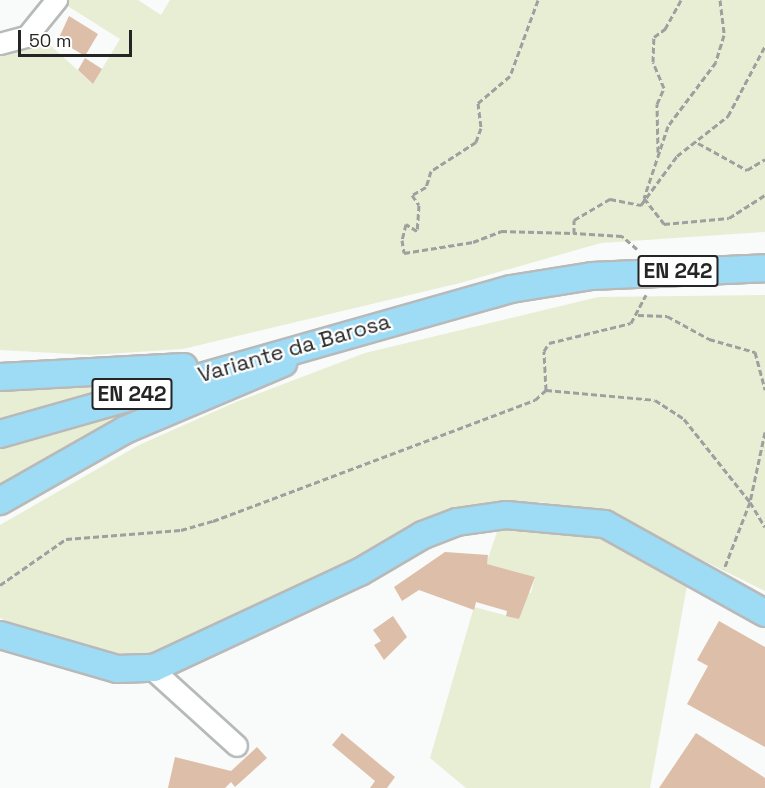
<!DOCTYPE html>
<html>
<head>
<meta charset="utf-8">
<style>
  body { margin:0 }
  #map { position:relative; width:765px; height:788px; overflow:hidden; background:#f9fafa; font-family:"Space Grotesk",sans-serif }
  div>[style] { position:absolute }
  .green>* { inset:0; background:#e7eed4 }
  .building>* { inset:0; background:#ddbea8 }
  .path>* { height:3px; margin-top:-1.5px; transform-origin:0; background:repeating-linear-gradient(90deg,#9f9fa0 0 6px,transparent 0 9px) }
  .roads { filter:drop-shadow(2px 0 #b8b9b9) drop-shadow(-2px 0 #b8b9b9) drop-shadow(0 2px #b8b9b9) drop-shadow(0 -2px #b8b9b9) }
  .minor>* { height:20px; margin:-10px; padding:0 10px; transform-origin:10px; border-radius:10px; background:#fff }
  .major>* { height:26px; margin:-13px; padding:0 13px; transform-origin:13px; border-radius:13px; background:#9edcf5 }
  span { translate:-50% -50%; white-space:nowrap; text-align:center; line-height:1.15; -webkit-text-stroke:4.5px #fff; paint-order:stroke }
  .shield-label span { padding:2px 4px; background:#fff; border:2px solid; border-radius:4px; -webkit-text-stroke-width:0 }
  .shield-label { font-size:21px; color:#252526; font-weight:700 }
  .street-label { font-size:22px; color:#252526 }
  .scale { position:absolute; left:18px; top:30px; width:114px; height:27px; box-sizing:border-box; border:3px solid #252526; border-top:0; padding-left:8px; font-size:18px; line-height:21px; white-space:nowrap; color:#252526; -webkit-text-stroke:4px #fff; paint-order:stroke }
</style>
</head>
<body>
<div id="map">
  <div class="green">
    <div style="clip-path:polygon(69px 0,138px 0,161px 15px,170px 0,765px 0,765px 232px,601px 243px,460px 283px,183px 349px,91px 355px,0 350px,0 54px,19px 51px,41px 37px,93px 84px,120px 39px,66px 5px)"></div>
    <div style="clip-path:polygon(765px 295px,765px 591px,607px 513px,541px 502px,508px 503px,353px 564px,180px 648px,131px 661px,80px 650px,0 618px,0 525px,139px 445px,236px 402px,365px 353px,598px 297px)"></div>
    <div style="clip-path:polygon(138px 380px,56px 403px,0 419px,0 384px)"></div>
    <div style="clip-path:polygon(198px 388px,0 491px,0 448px)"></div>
    <div style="clip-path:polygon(538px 528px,611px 539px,687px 586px,650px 788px,466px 788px,430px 758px,474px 607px,519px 619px,526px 592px,531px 593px,535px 577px,486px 564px,498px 529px)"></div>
  </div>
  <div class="building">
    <div style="clip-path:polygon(69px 16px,98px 34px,85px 56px,58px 40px)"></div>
    <div style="clip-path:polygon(85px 58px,102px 69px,93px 84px,78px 70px)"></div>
    <div style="clip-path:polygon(445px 552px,488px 555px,487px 564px,535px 577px,519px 619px,506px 616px,507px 611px,476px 602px,474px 610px,419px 590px,402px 601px,394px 587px)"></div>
    <div style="clip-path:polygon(393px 616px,407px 637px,384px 660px,374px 645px,381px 641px,373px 630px)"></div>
    <div style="clip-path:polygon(719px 621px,765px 647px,765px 747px,687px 704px,708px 666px,697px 660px)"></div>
    <div style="clip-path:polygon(342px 733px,395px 777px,387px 788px,370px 788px,375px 781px,332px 745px)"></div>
    <div style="clip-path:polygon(696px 733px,765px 778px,765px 788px,659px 788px)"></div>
    <div style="clip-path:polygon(257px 747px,267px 758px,235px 787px,231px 782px,225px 788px,168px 788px,175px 757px,231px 771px)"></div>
  </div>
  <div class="path">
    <div style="left:538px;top:0;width:81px;rotate:110.2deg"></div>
    <div style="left:510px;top:76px;width:42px;rotate:139.8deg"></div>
    <div style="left:478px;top:103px;width:25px;rotate:83deg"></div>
    <div style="left:481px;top:128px;width:15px;rotate:110deg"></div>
    <div style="left:476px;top:142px;width:54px;rotate:147.2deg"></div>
    <div style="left:431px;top:171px;width:17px;rotate:107deg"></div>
    <div style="left:426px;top:187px;width:16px;rotate:150deg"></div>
    <div style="left:412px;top:195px;width:12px;rotate:55deg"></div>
    <div style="left:419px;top:205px;width:26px;rotate:94deg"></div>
    <div style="left:417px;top:231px;width:13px;rotate:-148deg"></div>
    <div style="left:406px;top:224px;width:16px;rotate:104deg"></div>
    <div style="left:402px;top:240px;width:13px;rotate:81deg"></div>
    <div style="left:404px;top:253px;width:70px;rotate:-9.1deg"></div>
    <div style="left:473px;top:242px;width:30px;rotate:-21deg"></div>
    <div style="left:501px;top:231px;width:73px;rotate:1.6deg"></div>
    <div style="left:720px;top:0;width:35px;rotate:83deg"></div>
    <div style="left:724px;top:35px;width:28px;rotate:107deg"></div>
    <div style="left:716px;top:62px;width:80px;rotate:126.9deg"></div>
    <div style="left:668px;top:126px;width:76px;rotate:108.4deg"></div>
    <div style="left:644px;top:198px;width:33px;rotate:52deg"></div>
    <div style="left:664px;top:224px;width:65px;rotate:-5.3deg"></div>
    <div style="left:729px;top:218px;width:43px;rotate:-32.6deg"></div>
    <div style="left:698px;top:143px;width:56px;rotate:28.9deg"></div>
    <div style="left:747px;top:170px;width:21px;rotate:-31deg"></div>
    <div style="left:658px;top:152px;width:48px;rotate:-91.2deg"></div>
    <div style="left:657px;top:104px;width:17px;rotate:-66deg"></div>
    <div style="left:664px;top:88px;width:28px;rotate:-113deg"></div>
    <div style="left:653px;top:62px;width:25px;rotate:-88deg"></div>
    <div style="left:654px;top:37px;width:14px;rotate:-36deg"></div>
    <div style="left:665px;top:29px;width:33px;rotate:-61deg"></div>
    <div style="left:637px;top:249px;width:20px;rotate:-139deg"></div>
    <div style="left:622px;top:236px;width:48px;rotate:-176.4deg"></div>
    <div style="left:574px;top:233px;width:13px;rotate:-90deg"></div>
    <div style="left:574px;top:220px;width:42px;rotate:-30.3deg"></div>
    <div style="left:610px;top:199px;width:32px;rotate:11deg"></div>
    <div style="left:641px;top:205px;width:61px;rotate:-53.7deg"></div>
    <div style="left:677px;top:156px;width:65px;rotate:-38.1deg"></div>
    <div style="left:728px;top:116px;width:79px;rotate:-62.1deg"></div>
    <div style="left:638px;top:315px;width:29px;rotate:2deg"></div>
    <div style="left:667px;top:316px;width:48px;rotate:28.7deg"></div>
    <div style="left:709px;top:339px;width:48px;rotate:15.8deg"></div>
    <div style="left:755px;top:352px;width:39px;rotate:75deg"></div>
    <div style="left:546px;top:390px;width:109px;rotate:5.2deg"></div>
    <div style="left:655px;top:400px;width:35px;rotate:33deg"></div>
    <div style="left:684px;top:419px;width:106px;rotate:51.5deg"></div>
    <div style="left:750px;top:502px;width:72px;rotate:111.2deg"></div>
    <div style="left:765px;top:432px;width:72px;rotate:102.1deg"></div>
    <div style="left:750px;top:502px;width:29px;rotate:59deg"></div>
    <div style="left:0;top:585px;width:80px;rotate:-34.9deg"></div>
    <div style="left:66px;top:539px;width:115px;rotate:-4.5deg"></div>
    <div style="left:181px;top:530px;width:33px;rotate:-16deg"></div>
    <div style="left:213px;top:521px;width:344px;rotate:-20.6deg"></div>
    <div style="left:535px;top:400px;width:15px;rotate:-42deg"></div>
    <div style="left:546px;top:390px;width:39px;rotate:-93deg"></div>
    <div style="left:544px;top:351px;width:9px;rotate:-58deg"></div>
    <div style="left:549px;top:343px;width:84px;rotate:-13.7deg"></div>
    <div style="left:631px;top:323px;width:32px;rotate:-62deg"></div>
  </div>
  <div class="roads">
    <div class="minor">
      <div style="left:0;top:44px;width:28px;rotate:-15deg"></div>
      <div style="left:27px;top:37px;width:48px;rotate:-51deg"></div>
      <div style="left:151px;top:668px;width:116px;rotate:42.2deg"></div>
    </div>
    <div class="major">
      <div style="left:0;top:377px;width:184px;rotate:-3.1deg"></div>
      <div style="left:0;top:434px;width:531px;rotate:-15.84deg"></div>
      <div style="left:511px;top:289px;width:82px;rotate:-9.1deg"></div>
      <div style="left:592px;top:276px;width:173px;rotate:-2.6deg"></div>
      <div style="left:0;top:501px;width:144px;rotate:-29.6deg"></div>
      <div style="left:125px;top:430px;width:172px;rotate:-23deg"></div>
      <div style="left:0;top:635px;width:122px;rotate:16.2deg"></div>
      <div style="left:117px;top:669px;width:37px;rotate:-2deg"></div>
      <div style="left:154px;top:668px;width:227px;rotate:-25deg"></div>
      <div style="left:360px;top:572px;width:73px;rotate:-30.4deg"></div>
      <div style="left:423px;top:535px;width:36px;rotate:-21deg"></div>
      <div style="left:457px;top:522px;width:49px;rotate:-8.1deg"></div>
      <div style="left:506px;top:515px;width:99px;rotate:5.2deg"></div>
      <div style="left:605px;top:524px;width:183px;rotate:29.1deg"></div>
    </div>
  </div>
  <div class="shield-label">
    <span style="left:678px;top:271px">EN 242</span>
    <span style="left:132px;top:394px">EN 242</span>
  </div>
  <div class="street-label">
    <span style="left:294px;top:348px;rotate:-16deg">Variante da Barosa</span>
  </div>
  <div class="scale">50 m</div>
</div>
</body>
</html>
